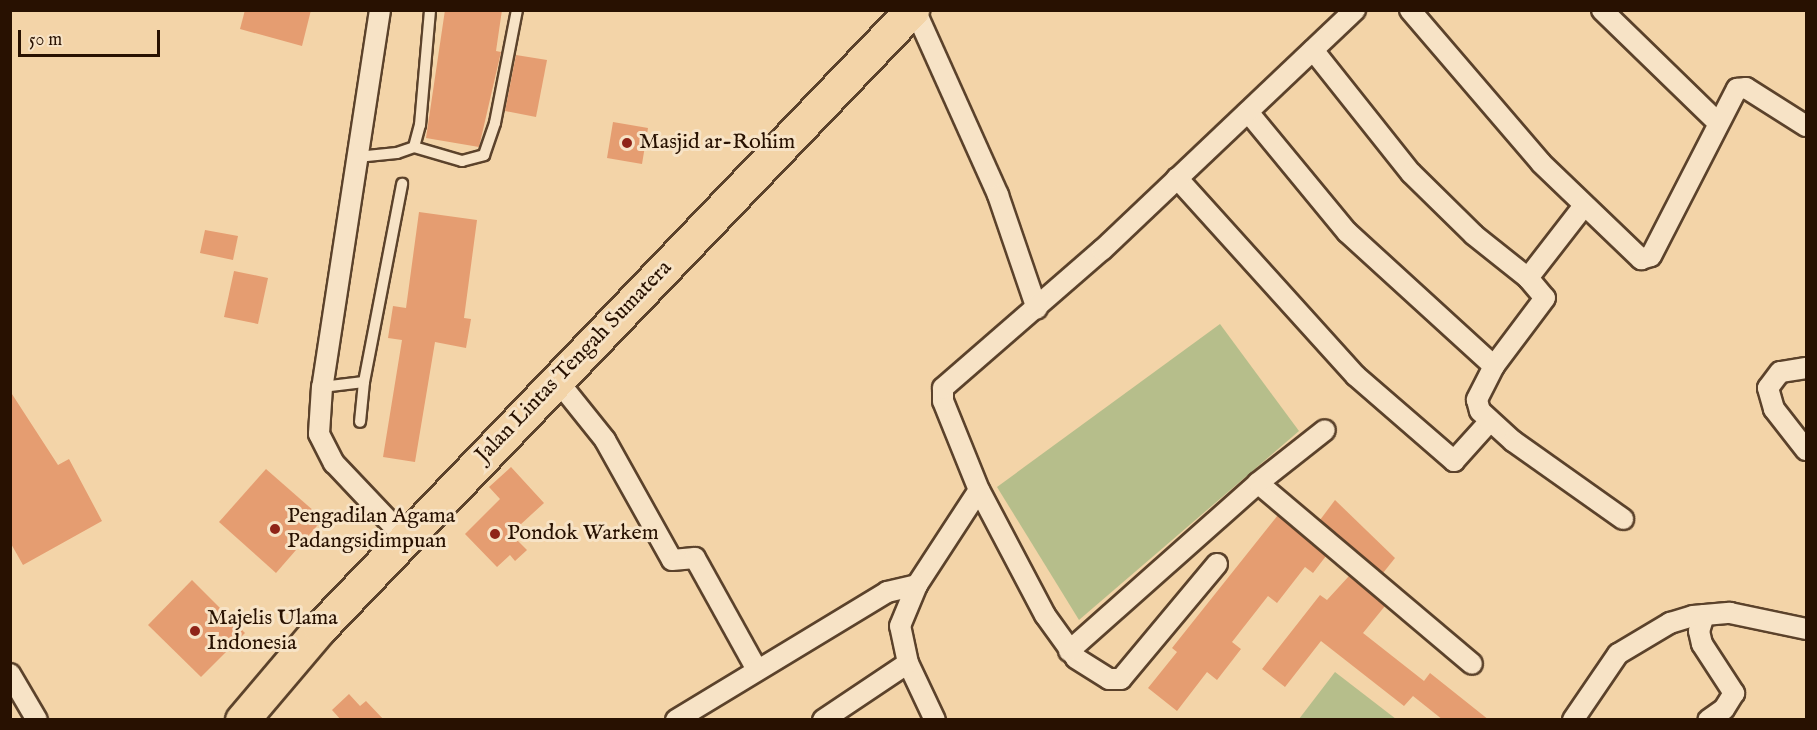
<!DOCTYPE html>
<html>
<head>
<meta charset="utf-8">
<style>
  body { margin:0 }
  #map { position:relative; width:1817px; height:730px; overflow:hidden; background:#f3d4a8; font-family:"IM FELL English",serif }
  div>[style] { position:absolute }
  .green>* { inset:0; background:#b6be8b }
  .building>* { inset:0; background:#e59d71 }
  .roads { filter:drop-shadow(2px 0 #5b422b) drop-shadow(-2px 0 #5b422b) drop-shadow(0 2px #5b422b) drop-shadow(0 -2px #5b422b) }
  .lane>* { height:10px; margin:-5px; padding:0 5px; transform-origin:5px; border-radius:5px; background:#f7e3c6 }
  .street>* { height:20px; margin:-10px; padding:0 10px; transform-origin:10px; border-radius:10px; background:#f7e3c6 }
  .highway>* { height:33px; margin:-16.5px; padding:0 16.5px; transform-origin:16.5px; border-radius:16.5px; background:#f3d4a8 }
  .dots>* { width:16px; height:16px; translate:-50% -50%; box-sizing:border-box; border:3px solid #f7e3c6; border-radius:50% }
  span { translate:-50% -50%; white-space:nowrap; text-align:center; line-height:1.15; -webkit-text-stroke:6px #f7e3c6; paint-order:stroke }
  .poi-label { font-size:22px; color:#281101 }
  .left { translate:0 -50%; text-align:left }
  .street-label { font-size:22px; color:#281101 }
  .frame { position:absolute; inset:0; border:12px solid #281101; pointer-events:none }
  .scale { position:absolute; left:18px; top:30px; width:142px; height:27px; box-sizing:border-box; border:3px solid #281101; border-top:0; padding-left:8px; font-size:18px; line-height:21px; white-space:nowrap; color:#281101; -webkit-text-stroke:4px #f7e3c6; paint-order:stroke }
</style>
</head>
<body>
<div id="map">
  <div class="green">
    <div style="clip-path:polygon(1220px 324px,1299px 431px,1079px 620px,997px 487px)"></div>
    <div style="clip-path:polygon(1335px 672px,1396px 719px,1299px 719px)"></div>
  </div>
  <div class="building">
    <div style="clip-path:polygon(245px 10px,311px 10px,302px 46px,240px 29px)"></div>
    <div style="clip-path:polygon(445px 10px,502px 10px,496px 51px,501px 52px,479px 147px,426px 138px)"></div>
    <div style="clip-path:polygon(516px 55px,547px 60px,536px 117px,505px 111px)"></div>
    <div style="clip-path:polygon(613px 122px,648px 128px,642px 164px,607px 158px)"></div>
    <div style="clip-path:polygon(419px 212px,477px 220px,464px 318px,471px 319px,466px 348px,435px 342px,415px 462px,383px 457px,402px 340px,388px 338px,393px 306px,406px 308px)"></div>
    <div style="clip-path:polygon(205px 230px,238px 236px,233px 260px,200px 253px)"></div>
    <div style="clip-path:polygon(234px 271px,268px 278px,258px 324px,224px 317px)"></div>
    <div style="clip-path:polygon(10px 391px,58px 465px,69px 459px,102px 521px,23px 565px,10px 542px)"></div>
    <div style="clip-path:polygon(511px 467px,544px 503px,520px 525px,526px 531px,517px 540px,527px 550px,515px 561px,510px 555px,497px 567px,465px 534px,500px 499px,489px 487px)"></div>
    <div style="clip-path:polygon(266px 469px,323px 519px,276px 573px,219px 522px)"></div>
    <div style="clip-path:polygon(1335px 500px,1395px 558px,1383px 573px,1320px 520px)"></div>
    <div style="clip-path:polygon(1278px 515px,1326px 556px,1313px 573px,1305px 567px,1277px 603px,1268px 596px,1232px 642px,1241px 649px,1217px 680px,1207px 672px,1177px 711px,1148px 688px,1177px 652px,1172px 648px)"></div>
    <div style="clip-path:polygon(1349px 576px,1385px 606px,1363px 633px,1424px 681px,1430px 673px,1489px 720px,1443px 720px,1413px 696px,1404px 706px,1321px 641px,1285px 687px,1262px 669px,1320px 595px,1327px 600px)"></div>
    <div style="clip-path:polygon(192px 580px,245px 633px,201px 677px,148px 625px)"></div>
    <div style="clip-path:polygon(349px 694px,360px 706px,366px 701px,384px 720px,341px 720px,332px 710px)"></div>
  </div>
  <div class="roads">
    <div class="lane">
      <div style="left:414px;top:147px;width:50px;rotate:16.3deg"></div>
      <div style="left:462px;top:161px;width:23px;rotate:-15deg"></div>
      <div style="left:484px;top:155px;width:34px;rotate:-71deg"></div>
      <div style="left:495px;top:123px;width:115px;rotate:-79deg"></div>
      <div style="left:357px;top:157px;width:40px;rotate:-5.7deg"></div>
      <div style="left:397px;top:153px;width:18px;rotate:-19deg"></div>
      <div style="left:414px;top:147px;width:23px;rotate:-75deg"></div>
      <div style="left:420px;top:125px;width:115px;rotate:-85deg"></div>
      <div style="left:364px;top:382px;width:202px;rotate:-79.1deg"></div>
      <div style="left:322px;top:387px;width:42px;rotate:-6.8deg"></div>
      <div style="left:364px;top:382px;width:40px;rotate:95.7deg"></div>
    </div>
    <div class="street">
      <div style="left:380px;top:10px;width:381px;rotate:98.7deg"></div>
      <div style="left:322px;top:387px;width:47px;rotate:93.7deg"></div>
      <div style="left:319px;top:434px;width:33px;rotate:63deg"></div>
      <div style="left:334px;top:463px;width:103px;rotate:46.6deg"></div>
      <div style="left:915px;top:10px;width:203px;rotate:65.8deg"></div>
      <div style="left:998px;top:195px;width:120px;rotate:71.1deg"></div>
      <div style="left:1410px;top:10px;width:201px;rotate:49.4deg"></div>
      <div style="left:1541px;top:163px;width:139px;rotate:43.8deg"></div>
      <div style="left:1641px;top:259px;width:10px;rotate:-17deg"></div>
      <div style="left:1651px;top:256px;width:188px;rotate:-62.8deg"></div>
      <div style="left:1737px;top:89px;width:9px;rotate:-6deg"></div>
      <div style="left:1746px;top:88px;width:71px;rotate:32.3deg"></div>
      <div style="left:1602px;top:10px;width:162px;rotate:44.2deg"></div>
      <div style="left:1313px;top:50px;width:157px;rotate:51.5deg"></div>
      <div style="left:1411px;top:173px;width:88px;rotate:44.5deg"></div>
      <div style="left:1474px;top:235px;width:69px;rotate:38.5deg"></div>
      <div style="left:1248px;top:112px;width:156px;rotate:50.5deg"></div>
      <div style="left:1347px;top:232px;width:199px;rotate:42.4deg"></div>
      <div style="left:1177px;top:178px;width:267px;rotate:47.9deg"></div>
      <div style="left:1356px;top:376px;width:130px;rotate:40.9deg"></div>
      <div style="left:1454px;top:461px;width:54px;rotate:-48deg"></div>
      <div style="left:1583px;top:207px;width:90px;rotate:127.8deg"></div>
      <div style="left:1528px;top:278px;width:26px;rotate:50deg"></div>
      <div style="left:1545px;top:298px;width:85px;rotate:126.9deg"></div>
      <div style="left:1494px;top:366px;width:38px;rotate:117deg"></div>
      <div style="left:1477px;top:400px;width:11px;rotate:75deg"></div>
      <div style="left:1480px;top:411px;width:45px;rotate:42.3deg"></div>
      <div style="left:1513px;top:441px;width:135px;rotate:35.3deg"></div>
      <div style="left:1806px;top:368px;width:26px;rotate:171deg"></div>
      <div style="left:1780px;top:372px;width:20px;rotate:127deg"></div>
      <div style="left:1768px;top:388px;width:22px;rotate:74deg"></div>
      <div style="left:1774px;top:409px;width:52px;rotate:52deg"></div>
      <div style="left:557px;top:380px;width:77px;rotate:51.3deg"></div>
      <div style="left:605px;top:440px;width:137px;rotate:60.8deg"></div>
      <div style="left:672px;top:560px;width:23px;rotate:-5deg"></div>
      <div style="left:695px;top:558px;width:128px;rotate:61deg"></div>
      <div style="left:1258px;top:483px;width:280px;rotate:40.2deg"></div>
      <div style="left:1217px;top:564px;width:150px;rotate:129.9deg"></div>
      <div style="left:1121px;top:679px;width:12px;rotate:180deg"></div>
      <div style="left:1109px;top:679px;width:39px;rotate:-148deg"></div>
      <div style="left:1076px;top:658px;width:53px;rotate:-125.8deg"></div>
      <div style="left:1045px;top:615px;width:141px;rotate:-117.8deg"></div>
      <div style="left:979px;top:490px;width:96px;rotate:-112deg"></div>
      <div style="left:943px;top:401px;width:13px;rotate:-90deg"></div>
      <div style="left:943px;top:388px;width:211px;rotate:-41deg"></div>
      <div style="left:1102px;top:250px;width:349px;rotate:-43.5deg"></div>
      <div style="left:1704px;top:615px;width:17px;rotate:107deg"></div>
      <div style="left:1699px;top:631px;width:13px;rotate:77deg"></div>
      <div style="left:1702px;top:644px;width:59px;rotate:56.9deg"></div>
      <div style="left:1734px;top:693px;width:19px;rotate:122deg"></div>
      <div style="left:1724px;top:709px;width:19px;rotate:145deg"></div>
      <div style="left:1069px;top:651px;width:253px;rotate:-41.6deg"></div>
      <div style="left:1258px;top:483px;width:85px;rotate:-38.3deg"></div>
      <div style="left:908px;top:663px;width:63px;rotate:64.7deg"></div>
      <div style="left:10px;top:674px;width:53px;rotate:59.6deg"></div>
      <div style="left:676px;top:720px;width:247px;rotate:-31.2deg"></div>
      <div style="left:887px;top:592px;width:31px;rotate:-13deg"></div>
      <div style="left:917px;top:585px;width:113px;rotate:-56.9deg"></div>
      <div style="left:823px;top:720px;width:102px;rotate:-33.8deg"></div>
      <div style="left:908px;top:663px;width:38px;rotate:-102deg"></div>
      <div style="left:900px;top:626px;width:44px;rotate:-67.5deg"></div>
      <div style="left:1573px;top:720px;width:80px;rotate:-55.7deg"></div>
      <div style="left:1618px;top:654px;width:61px;rotate:-30.8deg"></div>
      <div style="left:1670px;top:623px;width:24px;rotate:-17deg"></div>
      <div style="left:1693px;top:616px;width:37px;rotate:-5deg"></div>
      <div style="left:1730px;top:613px;width:78px;rotate:11.9deg"></div>
    </div>
    <div class="highway">
      <div style="left:242px;top:720px;width:121px;rotate:-49.7deg"></div>
      <div style="left:320px;top:628px;width:856px;rotate:-46.23deg"></div>
    </div>
  </div>
  <div class="dots">
    <div style="left:627px;top:143px;background:#8f2418"></div>
    <div style="left:275px;top:529px;background:#8f2418"></div>
    <div style="left:495px;top:534px;background:#8f2418"></div>
    <div style="left:195px;top:631px;background:#8f2418"></div>
  </div>
  <div class="poi-label">
    <span class="left" style="left:639px;top:143px">Masjid ar-Rohim</span>
    <span class="left" style="left:287px;top:529px">Pengadilan Agama<br>Padangsidimpuan</span>
    <span class="left" style="left:507px;top:534px">Pondok Warkem</span>
    <span class="left" style="left:207px;top:631px">Majelis Ulama<br>Indonesia</span>
  </div>
  <div class="street-label">
    <span style="left:574px;top:362px;rotate:-46deg">Jalan Lintas Tengah Sumatera</span>
  </div>
  <div class="frame"></div>
  <div class="scale">50 m</div>
</div>
</body>
</html>
